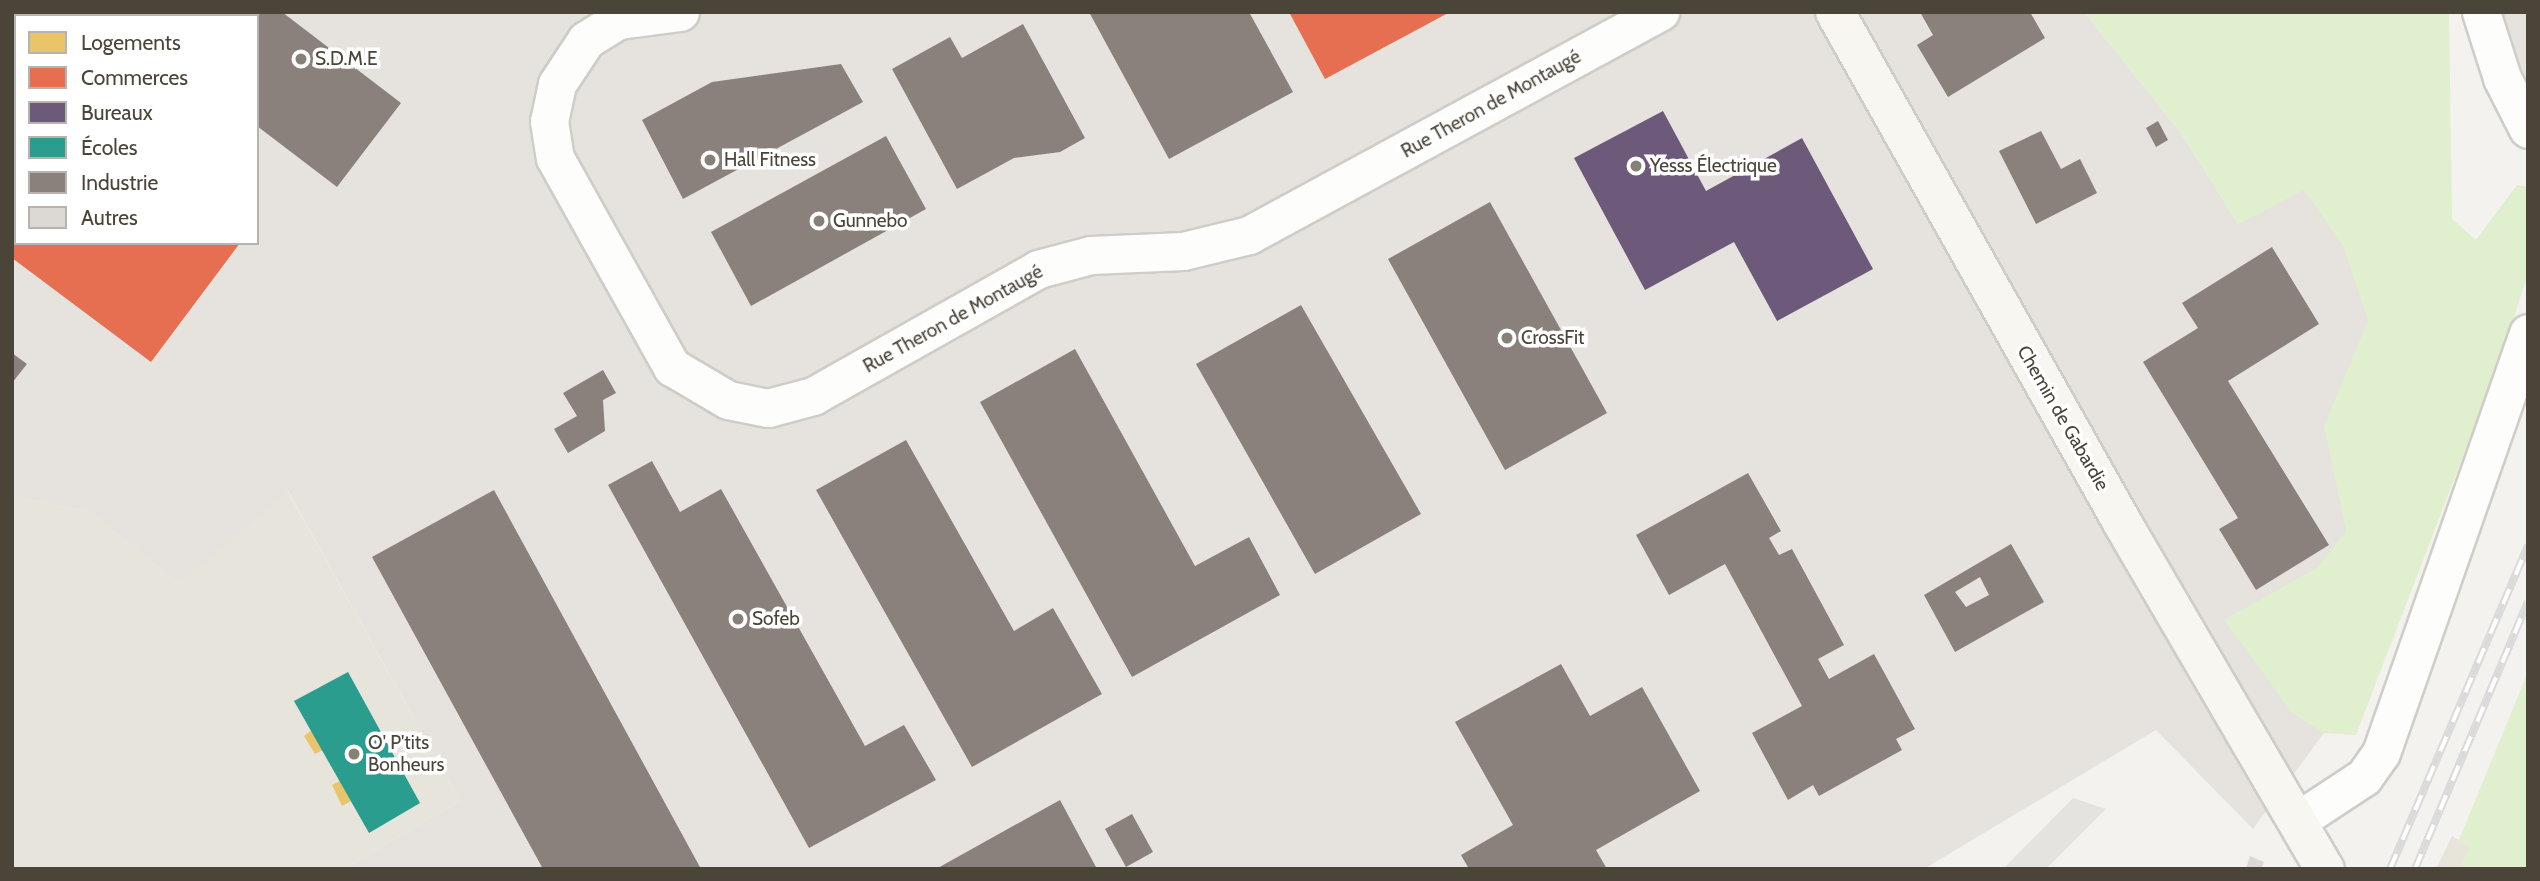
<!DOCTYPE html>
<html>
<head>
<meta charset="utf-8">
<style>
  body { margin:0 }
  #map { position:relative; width:2540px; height:881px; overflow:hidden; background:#f3f2ee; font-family:Cabin,sans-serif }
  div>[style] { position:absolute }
  .residential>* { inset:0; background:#e7e4db }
  .industrial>* { inset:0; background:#e6e2dd }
  .green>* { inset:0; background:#e0efcd }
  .parking>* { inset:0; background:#e5e3df }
  .homes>* { inset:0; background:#e9c46a }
  .shops>* { inset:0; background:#e76f51 }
  .offices>* { inset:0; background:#6d597a }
  .schools>* { inset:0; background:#2a9d8f }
  .industry>* { inset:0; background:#8a817c }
  .building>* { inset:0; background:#dcd9d4 }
  .roads { filter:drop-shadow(2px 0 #cfcdc8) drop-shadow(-2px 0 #cfcdc8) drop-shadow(0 2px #cfcdc8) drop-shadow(0 -2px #cfcdc8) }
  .street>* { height:37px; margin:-18.5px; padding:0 18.5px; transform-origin:18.5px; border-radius:18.5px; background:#fdfdfc }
  .secondary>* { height:38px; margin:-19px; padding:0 19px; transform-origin:19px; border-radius:19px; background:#f7f6f1 }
  .rail>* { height:8px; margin-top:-4px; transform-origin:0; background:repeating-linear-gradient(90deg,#fff 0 16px,#dadada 0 32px); box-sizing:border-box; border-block:2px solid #dadada }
  .dots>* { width:19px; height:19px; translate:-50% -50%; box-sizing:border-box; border:4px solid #fff; border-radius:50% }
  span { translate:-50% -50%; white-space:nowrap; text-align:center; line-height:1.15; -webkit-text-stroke:7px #fff; paint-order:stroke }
  .poi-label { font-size:19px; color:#4b4438 }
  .left { translate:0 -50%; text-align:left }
  .street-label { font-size:19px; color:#4b4438 }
  .frame { position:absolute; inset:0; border:14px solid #4b4438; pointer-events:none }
  .legend { position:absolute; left:14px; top:14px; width:245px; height:231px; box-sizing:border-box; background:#fff; border:2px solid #b7b4af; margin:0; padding:9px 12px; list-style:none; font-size:21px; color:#4b4438 }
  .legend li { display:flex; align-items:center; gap:14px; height:35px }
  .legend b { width:35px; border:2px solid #b7b4af }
</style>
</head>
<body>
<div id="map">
  <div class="residential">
    <div style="clip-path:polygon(287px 490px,460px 801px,344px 869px,12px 869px,12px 496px,90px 512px,179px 584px)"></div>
    <div style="clip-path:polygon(2452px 836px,2508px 869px,2436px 869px)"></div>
  </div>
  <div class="industrial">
    <div style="clip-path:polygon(evenodd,12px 12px,2084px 12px,2180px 132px,2238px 224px,2391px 144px,2324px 733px,2253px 829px,2156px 730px,1924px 869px,344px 869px,460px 801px,288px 491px,179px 584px,90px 512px,12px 496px,12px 12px,16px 16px,257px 16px,257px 243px,16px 243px,16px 16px)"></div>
    <div style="clip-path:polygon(2487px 12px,2528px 12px,2528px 86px,2514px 77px)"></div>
  </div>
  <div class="green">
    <div style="clip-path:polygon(2084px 12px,2449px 12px,2452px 219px,2476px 240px,2517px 185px,2528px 187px,2528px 273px,2504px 349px,2356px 735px,2324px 733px,2292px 713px,2224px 620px,2318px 567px,2346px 531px,2324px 426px,2368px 320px,2343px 246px,2304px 190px,2238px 224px,2180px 132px)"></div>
    <div style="clip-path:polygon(2528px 672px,2528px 869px,2459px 869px,2470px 847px,2459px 840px)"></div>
  </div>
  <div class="parking">
    <div style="clip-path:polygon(2073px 798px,2106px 809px,2046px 869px,2003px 869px)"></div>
  </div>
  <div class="homes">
    <div style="clip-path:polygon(312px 730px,323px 750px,315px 754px,304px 736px)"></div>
    <div style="clip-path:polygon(340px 781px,351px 801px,342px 806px,332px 785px)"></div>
  </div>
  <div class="shops">
    <div style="clip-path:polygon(1289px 12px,1450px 12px,1325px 79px)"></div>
    <div style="clip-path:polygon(16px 145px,16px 243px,240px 243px,151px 362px,12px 258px)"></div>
  </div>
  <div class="offices">
    <div style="clip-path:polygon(1663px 111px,1706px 191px,1802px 138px,1873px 269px,1777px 321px,1734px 242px,1645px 290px,1574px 158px)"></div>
  </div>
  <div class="schools">
    <div style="clip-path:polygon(348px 672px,420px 803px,369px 833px,294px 701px)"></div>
  </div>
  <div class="industry">
    <div style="clip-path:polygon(138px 12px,282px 12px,401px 103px,337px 187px,257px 126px,257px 16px,135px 16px)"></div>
    <div style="clip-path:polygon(1089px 12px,1249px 12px,1293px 92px,1169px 159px)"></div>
    <div style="clip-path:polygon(1920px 12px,2030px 12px,2045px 38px,1948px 97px,1917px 45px,1933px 35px)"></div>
    <div style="clip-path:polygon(12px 24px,16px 27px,12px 150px)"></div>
    <div style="clip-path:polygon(1023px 24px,1085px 138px,1060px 152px,1014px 158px,957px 189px,892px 69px,950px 37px,962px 58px)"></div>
    <div style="clip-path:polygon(841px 64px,863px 102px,683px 199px,642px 120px,712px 82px)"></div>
    <div style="clip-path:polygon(2158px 121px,2168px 140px,2156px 147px,2146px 128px)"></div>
    <div style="clip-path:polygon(2041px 131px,2061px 169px,2080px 159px,2097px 193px,2036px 224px,1999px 151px)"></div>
    <div style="clip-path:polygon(886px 136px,926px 209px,751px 306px,711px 232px)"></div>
    <div style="clip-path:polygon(1490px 202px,1607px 413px,1505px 470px,1388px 259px)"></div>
    <div style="clip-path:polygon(2272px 247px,2319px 324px,2228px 381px,2329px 545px,2256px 590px,2219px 529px,2238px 518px,2143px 362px,2198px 328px,2182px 303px)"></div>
    <div style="clip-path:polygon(1301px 305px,1421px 514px,1315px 574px,1196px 364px)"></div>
    <div style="clip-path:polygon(1075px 349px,1195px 566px,1249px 537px,1280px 595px,1132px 677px,980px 402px)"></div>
    <div style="clip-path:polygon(12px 353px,27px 364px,12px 383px)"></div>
    <div style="clip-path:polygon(603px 370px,616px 393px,603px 400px,605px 431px,568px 453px,554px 429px,577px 416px,563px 393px)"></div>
    <div style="clip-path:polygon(906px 440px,1014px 631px,1053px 608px,1102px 694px,972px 767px,816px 490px)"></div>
    <div style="clip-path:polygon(652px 461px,680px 512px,721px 489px,865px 746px,904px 725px,936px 780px,809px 848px,608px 485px)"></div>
    <div style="clip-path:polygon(1748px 473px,1781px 531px,1769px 538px,1779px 555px,1792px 549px,1844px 645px,1818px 659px,1829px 679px,1874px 654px,1915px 729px,1896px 739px,1902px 750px,1819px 796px,1813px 785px,1788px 800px,1752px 733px,1802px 706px,1725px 564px,1669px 595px,1636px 535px)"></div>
    <div style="clip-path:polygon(494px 490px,701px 869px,543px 869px,372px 557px)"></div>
    <div style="clip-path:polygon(evenodd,2011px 544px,2044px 602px,1955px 652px,1924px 595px,2011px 544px,1980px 577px,1989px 595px,1966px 607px,1955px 592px,1980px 577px)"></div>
    <div style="clip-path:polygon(1561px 664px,1590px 716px,1642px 687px,1700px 791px,1596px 850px,1607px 869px,1469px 869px,1461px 855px,1513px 825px,1455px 722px)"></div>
    <div style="clip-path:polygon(1060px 800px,1097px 869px,936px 869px)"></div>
    <div style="clip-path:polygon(1132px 814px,1153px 852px,1126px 867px,1105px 829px)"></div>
  </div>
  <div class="building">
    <div style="clip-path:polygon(2250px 856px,2264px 862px,2261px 869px,2246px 869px)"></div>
  </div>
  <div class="roads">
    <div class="street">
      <div style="left:680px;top:12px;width:63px;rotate:172.6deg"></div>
      <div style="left:618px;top:20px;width:38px;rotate:148deg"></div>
      <div style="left:586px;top:40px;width:53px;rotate:123.4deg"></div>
      <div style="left:557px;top:84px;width:38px;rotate:102deg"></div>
      <div style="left:549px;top:121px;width:37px;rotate:81deg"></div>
      <div style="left:555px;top:158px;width:240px;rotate:60.8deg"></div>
      <div style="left:672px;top:367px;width:65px;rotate:30.5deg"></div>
      <div style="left:728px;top:400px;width:41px;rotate:11.3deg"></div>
      <div style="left:768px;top:408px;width:47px;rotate:-14.9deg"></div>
      <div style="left:813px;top:396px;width:258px;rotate:-29.4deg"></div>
      <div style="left:1038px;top:269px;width:55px;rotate:-14.8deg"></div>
      <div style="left:1091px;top:255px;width:92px;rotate:-2.5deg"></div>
      <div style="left:1183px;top:251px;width:68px;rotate:-13.6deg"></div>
      <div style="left:1249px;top:235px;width:468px;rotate:-28.5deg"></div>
      <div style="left:2481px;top:12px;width:69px;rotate:72.3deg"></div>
      <div style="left:2502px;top:78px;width:57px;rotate:63deg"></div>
      <div style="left:2297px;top:821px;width:80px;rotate:-33.3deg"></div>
      <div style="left:2364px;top:777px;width:29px;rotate:-55deg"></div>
      <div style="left:2381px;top:753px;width:445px;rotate:-70.7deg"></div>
    </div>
    <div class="secondary">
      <div style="left:1835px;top:12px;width:587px;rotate:60.64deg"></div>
      <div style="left:2123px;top:524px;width:400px;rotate:59.7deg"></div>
    </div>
  </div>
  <div class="rail">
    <div style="left:2390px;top:869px;width:352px;rotate:-66.9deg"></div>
    <div style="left:2415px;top:869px;width:290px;rotate:-67.1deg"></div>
  </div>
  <div class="dots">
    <div style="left:301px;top:59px;background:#868178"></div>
    <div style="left:710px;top:160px;background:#868178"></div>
    <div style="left:1636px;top:166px;background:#868178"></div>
    <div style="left:819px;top:221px;background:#868178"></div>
    <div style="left:1507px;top:338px;background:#868178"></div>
    <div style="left:738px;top:619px;background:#868178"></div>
    <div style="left:354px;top:754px;background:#868178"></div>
  </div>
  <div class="poi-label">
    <span class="left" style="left:315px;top:59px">S.D.M.E</span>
    <span class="left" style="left:724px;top:160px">Hall Fitness</span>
    <span class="left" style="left:1650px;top:166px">Yesss Électrique</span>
    <span class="left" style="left:833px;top:221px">Gunnebo</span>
    <span class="left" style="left:1521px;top:338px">CrossFit</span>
    <span class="left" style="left:752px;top:619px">Sofeb</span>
    <span class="left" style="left:368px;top:754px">O' P'tits<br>Bonheurs</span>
  </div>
  <div class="street-label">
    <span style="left:1491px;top:104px;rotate:-29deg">Rue Theron de Montaugé</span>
    <span style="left:953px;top:319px;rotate:-29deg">Rue Theron de Montaugé</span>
    <span style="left:2063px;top:418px;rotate:60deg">Chemin de Gabardie</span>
  </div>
  <div class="frame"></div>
  <ul class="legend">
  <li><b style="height:19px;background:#e9c46a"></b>Logements</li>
  <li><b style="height:19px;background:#e76f51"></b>Commerces</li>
  <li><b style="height:19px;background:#6d597a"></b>Bureaux</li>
  <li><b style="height:19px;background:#2a9d8f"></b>Écoles</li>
  <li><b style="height:19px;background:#8a817c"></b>Industrie</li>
  <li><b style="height:19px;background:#dcd9d4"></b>Autres</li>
  </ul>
</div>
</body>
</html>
